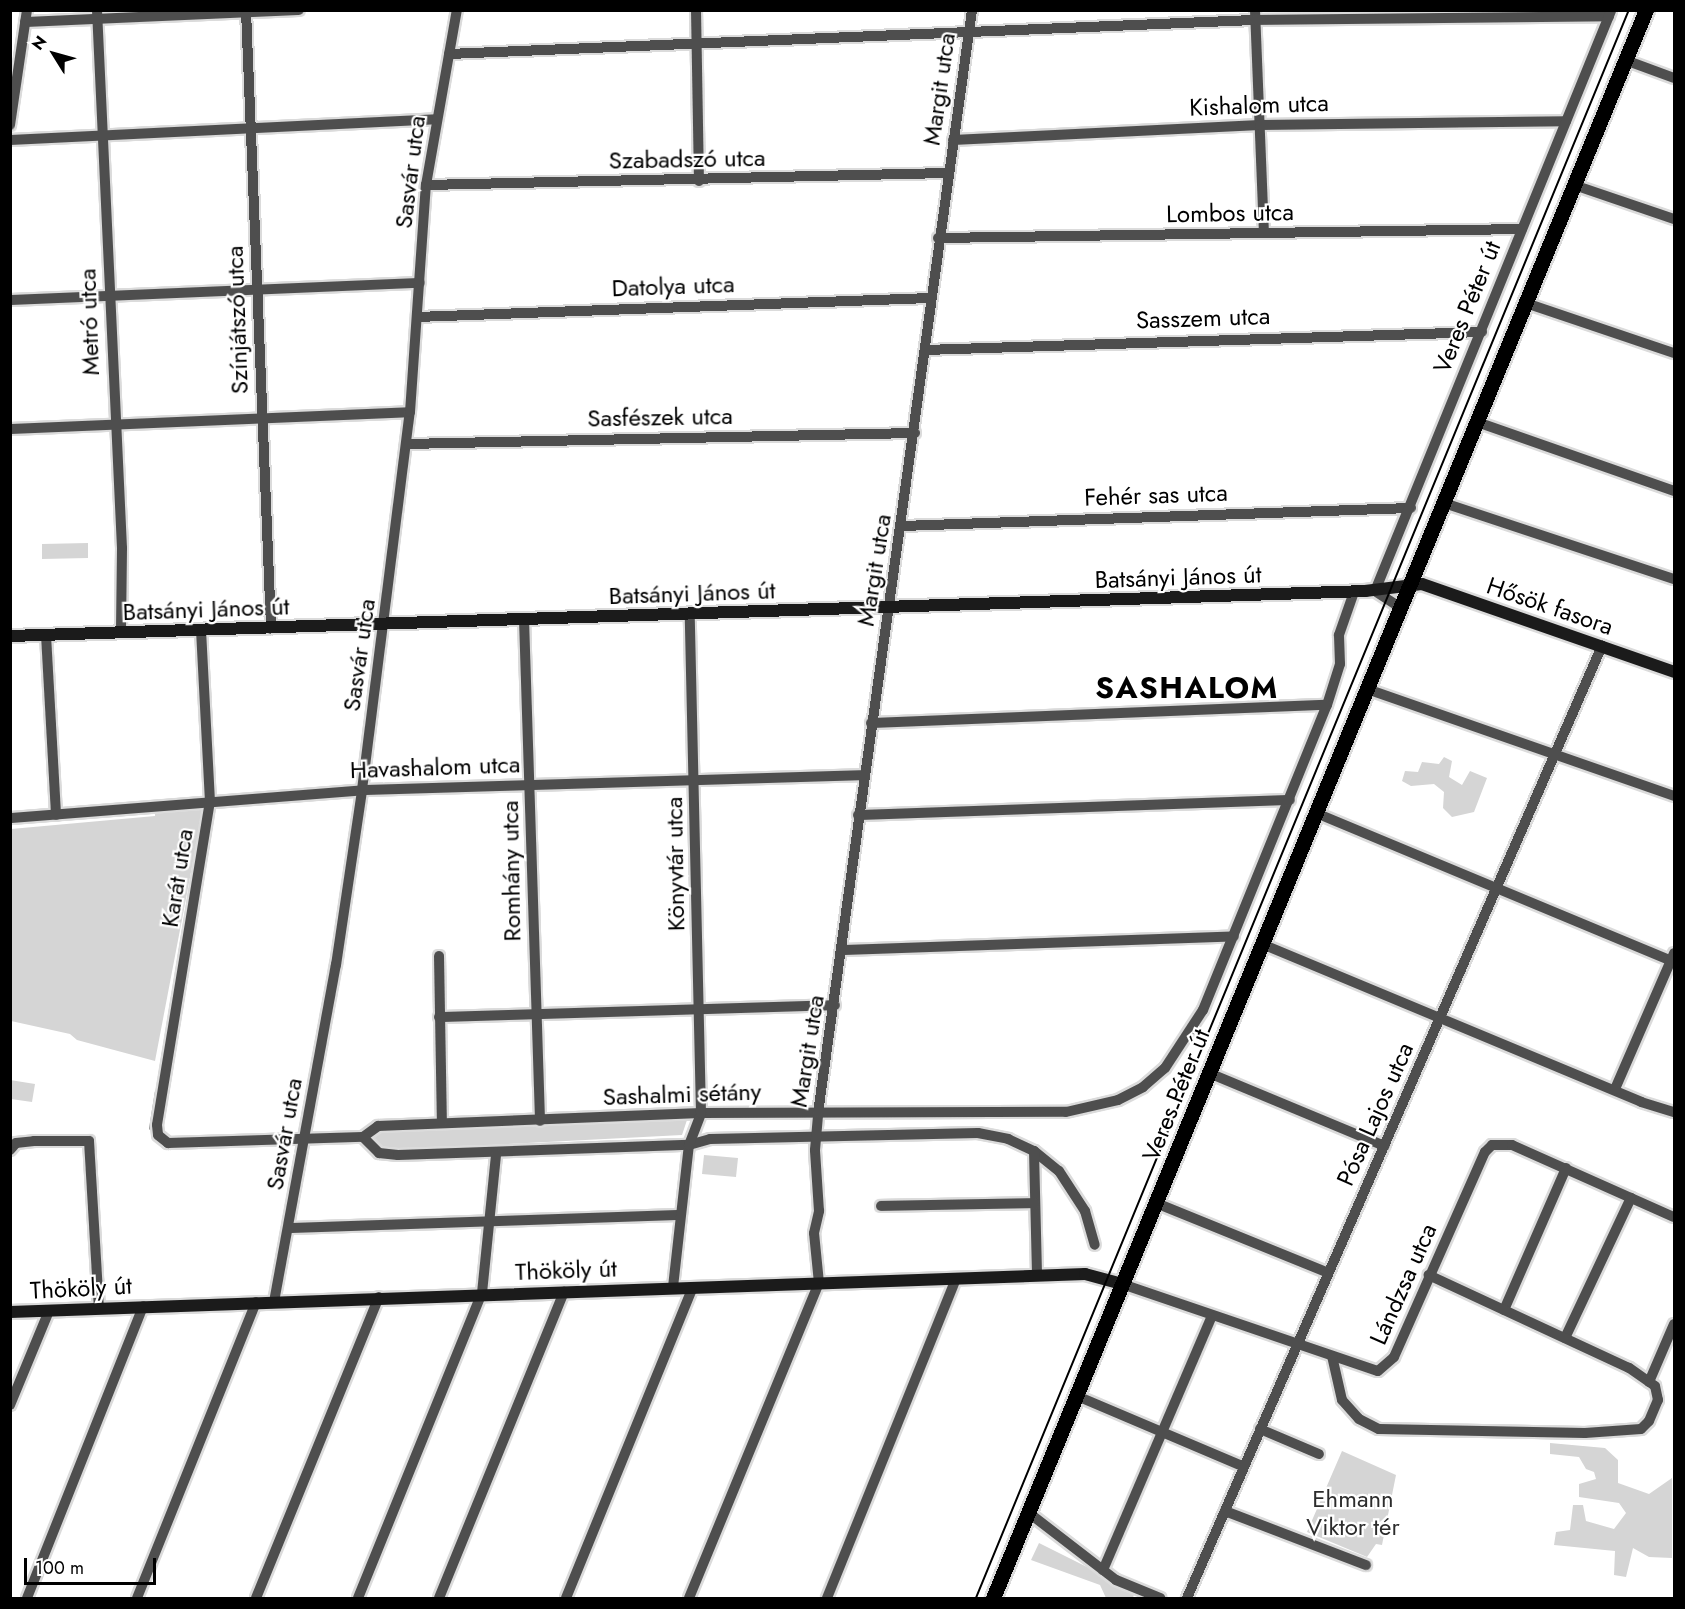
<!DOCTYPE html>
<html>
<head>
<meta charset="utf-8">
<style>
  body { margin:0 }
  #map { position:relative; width:1685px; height:1609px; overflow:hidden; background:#fff; font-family:Jost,sans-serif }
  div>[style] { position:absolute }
  .green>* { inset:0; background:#d5d5d5 }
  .stream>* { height:3px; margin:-1.5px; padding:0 1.5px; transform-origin:1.5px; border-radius:1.5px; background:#9c9c9c }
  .roads { filter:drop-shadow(2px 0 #dbdbdb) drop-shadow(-2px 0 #dbdbdb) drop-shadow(0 2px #dbdbdb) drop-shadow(0 -2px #dbdbdb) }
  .street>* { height:10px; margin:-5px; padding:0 5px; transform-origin:5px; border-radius:5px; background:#4e4e4e }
  .secondary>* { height:12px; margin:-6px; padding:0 6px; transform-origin:6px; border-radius:6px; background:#1b1b1b }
  .primary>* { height:15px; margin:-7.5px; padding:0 7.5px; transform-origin:7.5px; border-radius:7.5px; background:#000 }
  .tram>* { height:1.5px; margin:-0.75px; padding:0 0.75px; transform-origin:0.75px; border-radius:0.75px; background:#000 }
  span { translate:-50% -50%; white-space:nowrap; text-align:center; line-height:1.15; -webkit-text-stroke:4.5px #fff; paint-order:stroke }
  .street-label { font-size:24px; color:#000 }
  .park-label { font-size:24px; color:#2c2c2c }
  .district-label { font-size:30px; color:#000; font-weight:700; letter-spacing:1.5px }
  .frame { position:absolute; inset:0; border:12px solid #000; pointer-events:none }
  .north { position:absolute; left:24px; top:24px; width:60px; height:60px; -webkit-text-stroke:4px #fff; paint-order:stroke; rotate:307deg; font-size:16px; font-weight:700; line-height:24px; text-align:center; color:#000 }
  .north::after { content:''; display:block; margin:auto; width:21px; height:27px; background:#000; clip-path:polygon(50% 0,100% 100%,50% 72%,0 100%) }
  .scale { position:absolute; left:24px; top:1558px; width:132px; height:27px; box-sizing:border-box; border:3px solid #000; border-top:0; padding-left:8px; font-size:18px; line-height:21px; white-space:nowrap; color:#000; -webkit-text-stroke:4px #fff; paint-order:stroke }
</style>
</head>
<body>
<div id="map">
  <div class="green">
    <div style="clip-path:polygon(88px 543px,88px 558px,42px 559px,42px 544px)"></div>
    <div style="clip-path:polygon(1444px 757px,1452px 761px,1449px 777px,1462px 785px,1470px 771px,1487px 778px,1474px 812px,1452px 817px,1443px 808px,1444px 792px,1434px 784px,1411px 786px,1402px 781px,1405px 771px,1418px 772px,1422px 762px,1439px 764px)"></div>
    <div style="clip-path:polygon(204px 804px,155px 1061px,77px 1040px,70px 1034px,11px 1021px,11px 829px,155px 816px,155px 809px)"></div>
    <div style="clip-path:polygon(10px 1080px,35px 1084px,32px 1102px,11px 1099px)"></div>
    <div style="clip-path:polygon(688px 1117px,682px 1135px,434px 1148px,381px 1148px,373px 1142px,373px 1134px,379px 1129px)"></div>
    <div style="clip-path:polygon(704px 1155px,738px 1158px,736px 1177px,702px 1174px)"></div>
    <div style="clip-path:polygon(1550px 1443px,1605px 1448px,1618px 1460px,1618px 1483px,1649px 1494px,1672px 1478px,1672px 1558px,1649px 1557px,1633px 1548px,1626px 1577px,1614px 1575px,1615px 1551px,1554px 1545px,1556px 1532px,1570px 1530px,1573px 1505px,1583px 1505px,1586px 1521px,1614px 1529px,1626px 1513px,1619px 1503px,1579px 1497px,1579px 1484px,1596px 1479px,1594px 1472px,1586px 1469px,1579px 1457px,1550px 1454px)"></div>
    <div style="clip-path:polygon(1342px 1451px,1396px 1475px,1382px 1545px,1376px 1544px,1367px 1557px,1307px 1532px)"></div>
    <div style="clip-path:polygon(1039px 1543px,1135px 1591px,1133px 1598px,1106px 1598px,1100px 1585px,1031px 1560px)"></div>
  </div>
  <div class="stream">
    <div style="left:159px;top:1077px;width:88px;rotate:-80.2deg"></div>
    <div style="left:150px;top:1128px;width:37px;rotate:-81deg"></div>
  </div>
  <div class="roads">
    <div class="street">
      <div style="left:97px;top:10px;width:539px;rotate:87.34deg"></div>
      <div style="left:122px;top:548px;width:85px;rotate:90.7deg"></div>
      <div style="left:246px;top:10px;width:619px;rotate:87.68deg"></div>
      <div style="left:696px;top:10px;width:171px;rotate:89deg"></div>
      <div style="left:1255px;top:10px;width:223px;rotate:87.7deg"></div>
      <div style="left:25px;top:22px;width:274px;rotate:-2.5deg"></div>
      <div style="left:449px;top:54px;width:807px;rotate:-2.42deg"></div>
      <div style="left:1255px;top:20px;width:354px;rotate:-0.6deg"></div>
      <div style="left:1625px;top:60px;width:52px;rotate:20.2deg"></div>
      <div style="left:10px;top:125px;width:116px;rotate:-81.6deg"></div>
      <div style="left:10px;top:140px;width:427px;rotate:-2.8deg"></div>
      <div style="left:953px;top:140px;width:307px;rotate:-2.8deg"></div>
      <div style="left:1260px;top:125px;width:306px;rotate:-0.7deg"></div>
      <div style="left:426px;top:185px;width:522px;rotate:-1.32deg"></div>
      <div style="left:1574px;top:185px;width:106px;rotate:18.8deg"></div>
      <div style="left:938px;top:238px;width:584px;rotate:-0.88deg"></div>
      <div style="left:10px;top:300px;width:410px;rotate:-2.4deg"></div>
      <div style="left:1526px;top:303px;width:156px;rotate:18.7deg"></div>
      <div style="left:417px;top:317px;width:514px;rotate:-2.12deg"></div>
      <div style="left:925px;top:350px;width:557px;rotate:-1.85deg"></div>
      <div style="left:1477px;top:422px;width:209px;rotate:19.3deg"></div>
      <div style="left:10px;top:429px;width:400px;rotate:-2.4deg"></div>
      <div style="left:406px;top:444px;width:509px;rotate:-1.24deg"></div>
      <div style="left:1444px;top:503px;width:242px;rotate:18.3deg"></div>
      <div style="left:902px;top:526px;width:509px;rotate:-2.03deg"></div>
      <div style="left:1401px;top:608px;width:31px;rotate:-147deg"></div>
      <div style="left:1375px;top:591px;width:626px;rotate:-67.86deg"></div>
      <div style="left:524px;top:619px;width:502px;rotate:88.17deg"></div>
      <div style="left:201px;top:630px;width:171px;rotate:87deg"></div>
      <div style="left:210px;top:801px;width:328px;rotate:99.3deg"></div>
      <div style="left:157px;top:1125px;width:10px;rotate:84deg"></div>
      <div style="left:158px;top:1135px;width:13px;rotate:39deg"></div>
      <div style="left:168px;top:1143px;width:195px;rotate:-1.8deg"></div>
      <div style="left:363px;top:1137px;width:19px;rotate:-36deg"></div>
      <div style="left:378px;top:1126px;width:323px;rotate:-2.3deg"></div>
      <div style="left:701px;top:1113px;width:365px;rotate:-0.2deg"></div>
      <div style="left:1066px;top:1112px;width:53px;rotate:-13deg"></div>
      <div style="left:1118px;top:1100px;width:28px;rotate:-27deg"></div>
      <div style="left:1143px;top:1087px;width:29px;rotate:-41deg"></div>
      <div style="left:1165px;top:1068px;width:69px;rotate:-56.8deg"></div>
      <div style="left:1203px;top:1010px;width:329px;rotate:-67.9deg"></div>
      <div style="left:1327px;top:705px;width:43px;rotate:-72.4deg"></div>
      <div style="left:1340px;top:664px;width:29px;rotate:-92deg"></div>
      <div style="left:1339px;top:635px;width:46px;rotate:-70.8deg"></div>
      <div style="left:46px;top:635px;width:180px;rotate:86.8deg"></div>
      <div style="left:1367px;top:689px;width:325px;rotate:19.2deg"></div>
      <div style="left:871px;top:723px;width:456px;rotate:-2.3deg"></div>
      <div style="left:1316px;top:813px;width:385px;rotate:22.6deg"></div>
      <div style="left:858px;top:815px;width:432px;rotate:-2deg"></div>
      <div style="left:10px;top:818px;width:353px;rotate:-4.5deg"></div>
      <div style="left:362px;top:790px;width:501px;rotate:-1.71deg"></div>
      <div style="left:1262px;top:944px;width:411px;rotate:22.6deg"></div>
      <div style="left:1641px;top:1102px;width:34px;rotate:17deg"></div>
      <div style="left:842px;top:950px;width:392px;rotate:-2deg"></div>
      <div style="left:439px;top:956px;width:167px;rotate:89deg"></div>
      <div style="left:439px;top:1017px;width:396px;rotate:-1.7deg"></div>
      <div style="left:1209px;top:1073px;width:190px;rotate:22.6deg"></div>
      <div style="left:1615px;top:1089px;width:148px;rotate:-66.5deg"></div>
      <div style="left:363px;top:1137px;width:23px;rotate:45deg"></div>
      <div style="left:379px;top:1153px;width:19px;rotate:6deg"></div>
      <div style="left:398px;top:1155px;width:291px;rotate:-2deg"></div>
      <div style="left:689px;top:1145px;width:22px;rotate:-16deg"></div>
      <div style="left:710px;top:1139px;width:268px;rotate:-1.3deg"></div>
      <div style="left:978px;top:1133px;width:31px;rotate:11deg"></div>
      <div style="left:1008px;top:1139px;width:29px;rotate:25deg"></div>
      <div style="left:1034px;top:1151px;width:32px;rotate:39deg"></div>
      <div style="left:1059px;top:1171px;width:48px;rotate:57deg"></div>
      <div style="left:1085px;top:1211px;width:35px;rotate:74deg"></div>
      <div style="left:10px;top:1150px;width:9px;rotate:-49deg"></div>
      <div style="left:16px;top:1143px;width:18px;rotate:-6deg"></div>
      <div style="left:34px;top:1141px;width:55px"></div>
      <div style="left:89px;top:1141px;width:168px;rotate:86.6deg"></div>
      <div style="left:1034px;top:1151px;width:125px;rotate:88.6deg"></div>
      <div style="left:1156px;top:1203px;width:186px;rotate:22.1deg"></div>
      <div style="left:881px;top:1206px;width:154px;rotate:-1.1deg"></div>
      <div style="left:289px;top:1228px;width:391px;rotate:-1.9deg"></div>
      <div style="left:1122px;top:1284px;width:270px;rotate:18.8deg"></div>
      <div style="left:1378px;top:1371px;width:21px;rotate:-41deg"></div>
      <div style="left:1394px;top:1357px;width:224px;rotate:-66.1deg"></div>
      <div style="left:1485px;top:1152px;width:10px;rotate:-45deg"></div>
      <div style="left:1492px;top:1145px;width:20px"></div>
      <div style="left:1512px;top:1145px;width:177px;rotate:24deg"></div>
      <div style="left:673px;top:1287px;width:143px;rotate:-83.6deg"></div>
      <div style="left:689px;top:1145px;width:34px;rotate:-69deg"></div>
      <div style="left:701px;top:1113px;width:499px;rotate:-91.3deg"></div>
      <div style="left:274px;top:1302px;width:343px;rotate:-79.6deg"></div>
      <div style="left:336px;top:965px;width:177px;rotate:-81.5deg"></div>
      <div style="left:362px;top:790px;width:381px;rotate:-82.8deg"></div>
      <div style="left:410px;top:412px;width:228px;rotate:-86deg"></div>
      <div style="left:426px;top:185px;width:178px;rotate:-80deg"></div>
      <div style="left:1504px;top:1310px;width:155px;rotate:-66.4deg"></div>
      <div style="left:1565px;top:1338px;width:155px;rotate:-64.8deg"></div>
      <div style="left:1332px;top:1356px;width:45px;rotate:77.2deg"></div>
      <div style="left:1342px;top:1400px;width:25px;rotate:48deg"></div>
      <div style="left:1359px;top:1419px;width:22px;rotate:27deg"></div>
      <div style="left:1379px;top:1429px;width:206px;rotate:1.1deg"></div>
      <div style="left:1585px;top:1433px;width:56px;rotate:-4.1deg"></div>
      <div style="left:1641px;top:1429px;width:11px;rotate:-45deg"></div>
      <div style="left:1649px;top:1421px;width:23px;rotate:-67deg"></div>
      <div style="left:1658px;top:1400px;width:14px;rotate:-102deg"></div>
      <div style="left:1655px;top:1386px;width:32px;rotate:-145deg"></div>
      <div style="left:1629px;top:1368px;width:221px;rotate:-155.1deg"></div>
      <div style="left:1649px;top:1382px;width:63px;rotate:-66.7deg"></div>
      <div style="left:1077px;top:1396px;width:181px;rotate:23deg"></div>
      <div style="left:10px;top:1405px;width:102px;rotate:-67.5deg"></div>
      <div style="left:1260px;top:1429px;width:64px;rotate:23deg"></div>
      <div style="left:1225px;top:1511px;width:151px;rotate:21deg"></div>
      <div style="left:1029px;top:1513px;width:110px;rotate:37.6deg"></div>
      <div style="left:1116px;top:1580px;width:48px;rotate:22.2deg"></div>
      <div style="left:1103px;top:1570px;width:276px;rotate:-66.8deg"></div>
      <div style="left:27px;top:1598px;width:314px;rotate:-68.3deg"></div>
      <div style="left:137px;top:1598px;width:319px;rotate:-68.1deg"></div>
      <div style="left:256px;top:1598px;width:325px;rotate:-67.8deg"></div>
      <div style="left:358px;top:1598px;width:329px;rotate:-67.9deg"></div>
      <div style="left:482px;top:1293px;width:140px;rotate:-84.2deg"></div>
      <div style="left:439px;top:1598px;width:331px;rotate:-67.8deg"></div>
      <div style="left:566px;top:1598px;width:336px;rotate:-67.8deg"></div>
      <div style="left:689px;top:1598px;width:341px;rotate:-67.6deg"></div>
      <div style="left:819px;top:1283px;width:50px;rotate:-95.7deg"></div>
      <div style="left:814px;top:1233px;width:23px;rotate:-77deg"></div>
      <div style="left:819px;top:1211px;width:61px;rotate:-93.8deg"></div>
      <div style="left:815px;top:1150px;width:37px;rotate:-85deg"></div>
      <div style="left:818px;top:1113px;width:1114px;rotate:-82.05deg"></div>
      <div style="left:827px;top:1598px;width:344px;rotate:-68deg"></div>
      <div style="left:1187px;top:1598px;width:1039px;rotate:-66.45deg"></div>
    </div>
    <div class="secondary">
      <div style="left:10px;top:636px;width:1356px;rotate:-1.9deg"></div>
      <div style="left:1365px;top:591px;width:57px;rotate:-7deg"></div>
      <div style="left:1422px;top:584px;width:267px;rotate:19.2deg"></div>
      <div style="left:10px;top:1312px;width:1076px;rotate:-2.02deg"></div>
      <div style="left:1085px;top:1274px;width:38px;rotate:15deg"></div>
    </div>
    <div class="primary">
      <div style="left:993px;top:1598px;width:1717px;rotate:-67.65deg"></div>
    </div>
  </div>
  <div class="tram">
    <div style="left:976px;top:1598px;width:1717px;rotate:-67.65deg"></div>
  </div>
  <div class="street-label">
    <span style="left:939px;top:89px;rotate:-82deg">Margit utca</span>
    <span style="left:1259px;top:105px;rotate:-2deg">Kishalom utca</span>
    <span style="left:687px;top:159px;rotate:-1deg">Szabadszó utca</span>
    <span style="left:410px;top:172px;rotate:-83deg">Sasvár utca</span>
    <span style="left:1230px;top:213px;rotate:-1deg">Lombos utca</span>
    <span style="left:673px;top:286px;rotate:-2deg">Datolya utca</span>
    <span style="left:1467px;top:307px;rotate:-68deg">Veres Péter út</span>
    <span style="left:1203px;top:318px;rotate:-2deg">Sasszem utca</span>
    <span style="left:237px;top:320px;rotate:-92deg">Színjátszó utca</span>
    <span style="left:89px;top:322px;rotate:-92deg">Metró utca</span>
    <span style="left:660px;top:417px;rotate:-1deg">Sasfészek utca</span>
    <span style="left:1156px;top:495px;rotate:-2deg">Fehér sas utca</span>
    <span style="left:874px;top:570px;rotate:-81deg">Margit utca</span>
    <span style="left:1178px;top:577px;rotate:-2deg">Batsányi János út</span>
    <span style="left:692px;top:593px;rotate:-2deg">Batsányi János út</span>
    <span style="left:1550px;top:606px;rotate:19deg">Hősök fasora</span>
    <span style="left:206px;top:609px;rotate:-2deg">Batsányi János út</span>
    <span style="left:359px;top:655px;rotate:-82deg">Sasvár utca</span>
    <span style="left:435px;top:767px;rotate:-2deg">Havashalom utca</span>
    <span style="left:675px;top:864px;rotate:-91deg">Könyvtár utca</span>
    <span style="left:511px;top:871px;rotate:-91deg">Romhány utca</span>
    <span style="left:177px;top:878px;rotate:-81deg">Karát utca</span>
    <span style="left:807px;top:1051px;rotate:-81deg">Margit utca</span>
    <span style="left:682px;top:1094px;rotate:-2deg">Sashalmi sétány</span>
    <span style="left:1176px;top:1095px;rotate:-68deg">Veres Péter út</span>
    <span style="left:1375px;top:1114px;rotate:-66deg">Pósa Lajos utca</span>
    <span style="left:284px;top:1134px;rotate:-80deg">Sasvár utca</span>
    <span style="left:566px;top:1270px;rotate:-2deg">Thököly út</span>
    <span style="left:1403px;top:1284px;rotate:-66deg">Lándzsa utca</span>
    <span style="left:81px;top:1288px;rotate:-3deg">Thököly út</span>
  </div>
  <div class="park-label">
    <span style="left:1353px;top:1513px">Ehmann<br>Viktor tér</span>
  </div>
  <div class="district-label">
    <span style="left:1187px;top:688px">SASHALOM</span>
  </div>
  <div class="frame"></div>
  <div class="north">N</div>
  <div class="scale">100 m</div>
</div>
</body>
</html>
